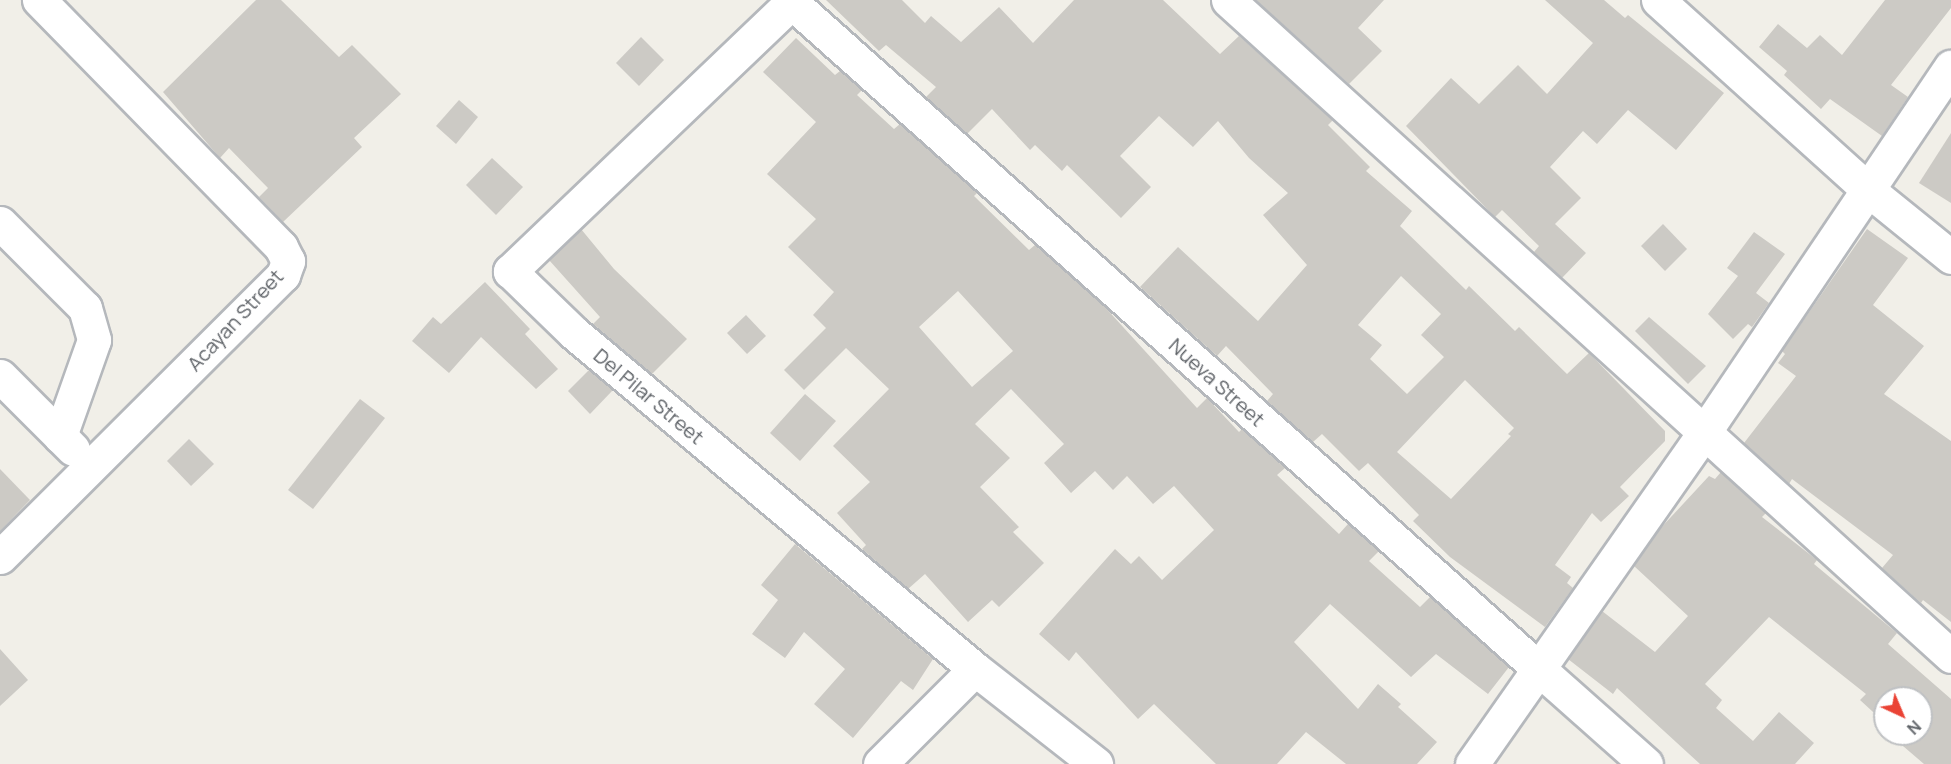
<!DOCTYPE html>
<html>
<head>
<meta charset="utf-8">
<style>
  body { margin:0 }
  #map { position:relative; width:1951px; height:764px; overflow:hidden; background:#f1efe8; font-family:Manrope,sans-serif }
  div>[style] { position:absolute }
  .building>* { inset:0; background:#cccac5 }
  .roads { filter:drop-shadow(2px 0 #b5b8bc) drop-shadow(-2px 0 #b5b8bc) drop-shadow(0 2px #b5b8bc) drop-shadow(0 -2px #b5b8bc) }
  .minor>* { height:33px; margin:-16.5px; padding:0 16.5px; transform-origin:16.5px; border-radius:16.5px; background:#fff }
  .tertiary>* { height:33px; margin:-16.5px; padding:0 16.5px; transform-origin:16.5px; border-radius:16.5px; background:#fff }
  .secondary>* { height:33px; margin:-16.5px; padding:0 16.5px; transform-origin:16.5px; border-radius:16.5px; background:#fff }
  span { translate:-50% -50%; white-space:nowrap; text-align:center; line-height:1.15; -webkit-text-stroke:5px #fff; paint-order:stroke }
  .street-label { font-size:20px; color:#5f6368 }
  .north { position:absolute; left:1873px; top:686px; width:60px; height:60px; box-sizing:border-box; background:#fff; border:2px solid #bfc1c3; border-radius:50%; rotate:136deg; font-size:16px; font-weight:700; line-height:24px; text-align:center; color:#5f6368 }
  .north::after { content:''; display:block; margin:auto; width:21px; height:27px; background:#ea4335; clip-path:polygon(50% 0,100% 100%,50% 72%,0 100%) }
</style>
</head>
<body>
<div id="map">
  <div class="building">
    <div style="clip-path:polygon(256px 0,281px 0,339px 57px,352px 45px,401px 94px,354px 138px,362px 147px,283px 222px,259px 197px,268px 188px,229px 148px,220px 158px,163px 92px)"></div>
    <div style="clip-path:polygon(evenodd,826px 0,902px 0,925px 23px,931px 16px,961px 42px,999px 7px,1033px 43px,1074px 0,1163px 0,1220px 54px,1239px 36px,1333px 120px,1328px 125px,1370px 167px,1366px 171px,1412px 211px,1400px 226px,1466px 290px,1469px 286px,1515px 331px,1519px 327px,1567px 374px,1589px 353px,1665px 431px,1665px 441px,1620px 487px,1629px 496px,1601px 522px,1592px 513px,1555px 565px,1571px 577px,1567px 583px,1573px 588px,1545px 627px,1450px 557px,1413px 521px,1419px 515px,1368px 463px,1359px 471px,1322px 434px,1313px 442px,1267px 401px,1273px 394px,1226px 346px,1217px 356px,1140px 287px,1178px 247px,1258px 321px,1307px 265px,1263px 215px,1288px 193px,1249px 158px,1218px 121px,1193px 147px,1159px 116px,1120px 156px,1151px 187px,1121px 218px,1067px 165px,1062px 171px,1035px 145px,1030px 150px,992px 109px,967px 134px,926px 97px,936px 87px,886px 45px,879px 51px,826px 0,1401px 276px,1441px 314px,1421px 335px,1444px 357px,1407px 394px,1370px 359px,1382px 345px,1358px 325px,1401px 276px,826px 0,1465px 380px,1514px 428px,1508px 434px,1511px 436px,1451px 499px,1397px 452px,1465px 380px)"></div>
    <div style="clip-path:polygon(1256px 0,1384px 0,1358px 28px,1382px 51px,1349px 84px)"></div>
    <div style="clip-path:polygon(1545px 0,1604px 0,1625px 18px,1628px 15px,1724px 93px,1676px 150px,1628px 110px,1597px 144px,1583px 131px,1550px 167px,1581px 198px,1555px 224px,1586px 253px,1562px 278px,1534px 252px,1539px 246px,1502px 210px,1495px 217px,1406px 126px,1451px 78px,1479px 104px,1518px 65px,1547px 94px,1593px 43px)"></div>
    <div style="clip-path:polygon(1885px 0,1951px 0,1951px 8px,1891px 85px,1908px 97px,1882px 136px,1830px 99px,1821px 109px,1784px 75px,1787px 71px,1759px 47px,1778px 24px,1807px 48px,1820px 35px,1842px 55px)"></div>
    <div style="clip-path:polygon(641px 37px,664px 60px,639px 86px,616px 63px)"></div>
    <div style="clip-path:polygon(evenodd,796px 38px,835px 75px,840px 71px,862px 90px,857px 95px,894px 129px,900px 124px,977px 193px,974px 196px,1029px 250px,1035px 245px,1103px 305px,1197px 408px,1207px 398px,1239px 432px,1242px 429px,1285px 468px,1277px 475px,1339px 534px,1348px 524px,1379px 551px,1369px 561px,1420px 607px,1430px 597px,1509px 667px,1488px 694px,1436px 654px,1411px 677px,1330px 604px,1294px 642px,1358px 709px,1378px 684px,1401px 704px,1398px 707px,1437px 742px,1417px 764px,1346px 764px,1306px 732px,1277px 764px,1216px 764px,1154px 704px,1138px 719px,1076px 652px,1069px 661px,1039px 634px,1115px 549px,1131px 564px,1139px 556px,1162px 580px,1214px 530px,1174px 486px,1153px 504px,1127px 476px,1113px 490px,1095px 471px,1071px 493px,1044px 463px,1064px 444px,1011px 389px,975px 424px,1010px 458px,980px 487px,1019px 527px,1013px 532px,1044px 563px,999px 607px,992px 600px,968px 622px,925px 574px,908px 589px,862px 549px,866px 545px,837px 513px,870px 482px,833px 446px,889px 389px,846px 348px,804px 390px,784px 370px,826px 328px,813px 315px,834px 292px,788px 247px,816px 219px,767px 174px,816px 122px,763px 72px,796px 38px,958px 291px,1013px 351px,972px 387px,919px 327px,958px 291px)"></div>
    <div style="clip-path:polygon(459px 100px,478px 117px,456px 144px,436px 126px)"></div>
    <div style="clip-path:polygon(1951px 133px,1951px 203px,1919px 183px)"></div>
    <div style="clip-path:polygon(492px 158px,523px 187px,496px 215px,466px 185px)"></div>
    <div style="clip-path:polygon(1663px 224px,1687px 249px,1665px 271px,1641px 246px)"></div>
    <div style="clip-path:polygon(581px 229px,614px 269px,687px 339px,652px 374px,593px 324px,600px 317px,549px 260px)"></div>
    <div style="clip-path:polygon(1867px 229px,1908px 258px,1873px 305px,1924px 346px,1884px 394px,1951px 441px,1951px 622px,1923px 600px,1921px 603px,1882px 568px,1893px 555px,1792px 479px,1789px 484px,1744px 443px,1796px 376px,1778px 363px,1785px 354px,1782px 351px)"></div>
    <div style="clip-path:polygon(1754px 232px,1785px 254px,1756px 293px,1769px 303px,1752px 327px,1748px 324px,1733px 339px,1708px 314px,1738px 276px,1727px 268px)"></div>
    <div style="clip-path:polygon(485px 282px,530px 329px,525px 334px,558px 369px,536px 389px,481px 337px,449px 373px,412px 341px,433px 317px,441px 324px)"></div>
    <div style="clip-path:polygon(746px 315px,766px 336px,747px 354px,727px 333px)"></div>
    <div style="clip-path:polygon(1649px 317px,1706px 366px,1688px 384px,1635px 331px)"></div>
    <div style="clip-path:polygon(589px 370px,613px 390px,590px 414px,568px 391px)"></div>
    <div style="clip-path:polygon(805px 394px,836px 421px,800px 461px,770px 433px)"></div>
    <div style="clip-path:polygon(360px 399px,385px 418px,313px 509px,288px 490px)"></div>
    <div style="clip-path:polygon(189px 439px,214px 464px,191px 486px,167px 461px)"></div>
    <div style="clip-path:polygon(0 469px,30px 500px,0 531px)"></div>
    <div style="clip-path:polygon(1721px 472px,1766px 513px,1762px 517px,1817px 560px,1814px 564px,1897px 633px,1888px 644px,1951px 699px,1951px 764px,1924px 764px,1889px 734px,1921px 734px,1921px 698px,1885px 698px,1885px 723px,1860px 700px,1866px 694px,1769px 617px,1705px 684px,1722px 700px,1716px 708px,1753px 741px,1779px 712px,1814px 743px,1795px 764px,1700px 764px,1617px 688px,1613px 694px,1568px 659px,1602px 611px,1655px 652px,1688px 616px,1634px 566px,1658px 531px,1709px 476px,1715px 479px)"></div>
    <div style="clip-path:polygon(795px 544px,933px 659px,913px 690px,901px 681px,853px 738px,814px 704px,845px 669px,804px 632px,785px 658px,752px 634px,778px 600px,761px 585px)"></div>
    <div style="clip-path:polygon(0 649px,28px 680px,0 706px)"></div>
  </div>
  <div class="roads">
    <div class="minor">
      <div style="left:794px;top:0;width:393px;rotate:136.3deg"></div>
      <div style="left:510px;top:271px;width:89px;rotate:44.1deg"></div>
      <div style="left:574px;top:333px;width:523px;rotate:39.96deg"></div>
      <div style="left:975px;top:669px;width:154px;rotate:38.1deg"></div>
      <div style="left:1228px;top:0;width:976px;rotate:42.22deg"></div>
      <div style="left:1658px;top:0;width:282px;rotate:42.1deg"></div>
      <div style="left:1867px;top:189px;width:108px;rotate:39deg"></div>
      <div style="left:0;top:223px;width:120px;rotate:45deg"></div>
      <div style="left:85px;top:308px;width:33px;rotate:74deg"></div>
      <div style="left:94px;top:340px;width:102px;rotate:109.5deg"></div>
      <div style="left:0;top:376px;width:103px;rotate:45deg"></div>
      <div style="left:0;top:557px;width:400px;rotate:-44.9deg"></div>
      <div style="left:283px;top:275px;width:15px;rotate:-70deg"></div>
      <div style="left:288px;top:261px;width:16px;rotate:-117deg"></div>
      <div style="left:281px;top:247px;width:346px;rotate:-134.4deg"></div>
      <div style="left:1539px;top:669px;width:143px;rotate:41.6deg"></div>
      <div style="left:880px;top:764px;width:134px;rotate:-45deg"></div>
    </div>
    <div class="tertiary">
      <div style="left:789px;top:0;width:1005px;rotate:41.73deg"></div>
    </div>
    <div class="secondary">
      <div style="left:1472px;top:764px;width:403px;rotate:-55deg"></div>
      <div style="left:1703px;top:434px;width:443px;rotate:-56deg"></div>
    </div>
  </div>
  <div class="street-label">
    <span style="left:235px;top:320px;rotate:-47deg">Acayan Street</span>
    <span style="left:1217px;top:382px;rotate:42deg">Nueva Street</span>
    <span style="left:649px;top:396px;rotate:40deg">Del Pilar Street</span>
  </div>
  <div class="north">N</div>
</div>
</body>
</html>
